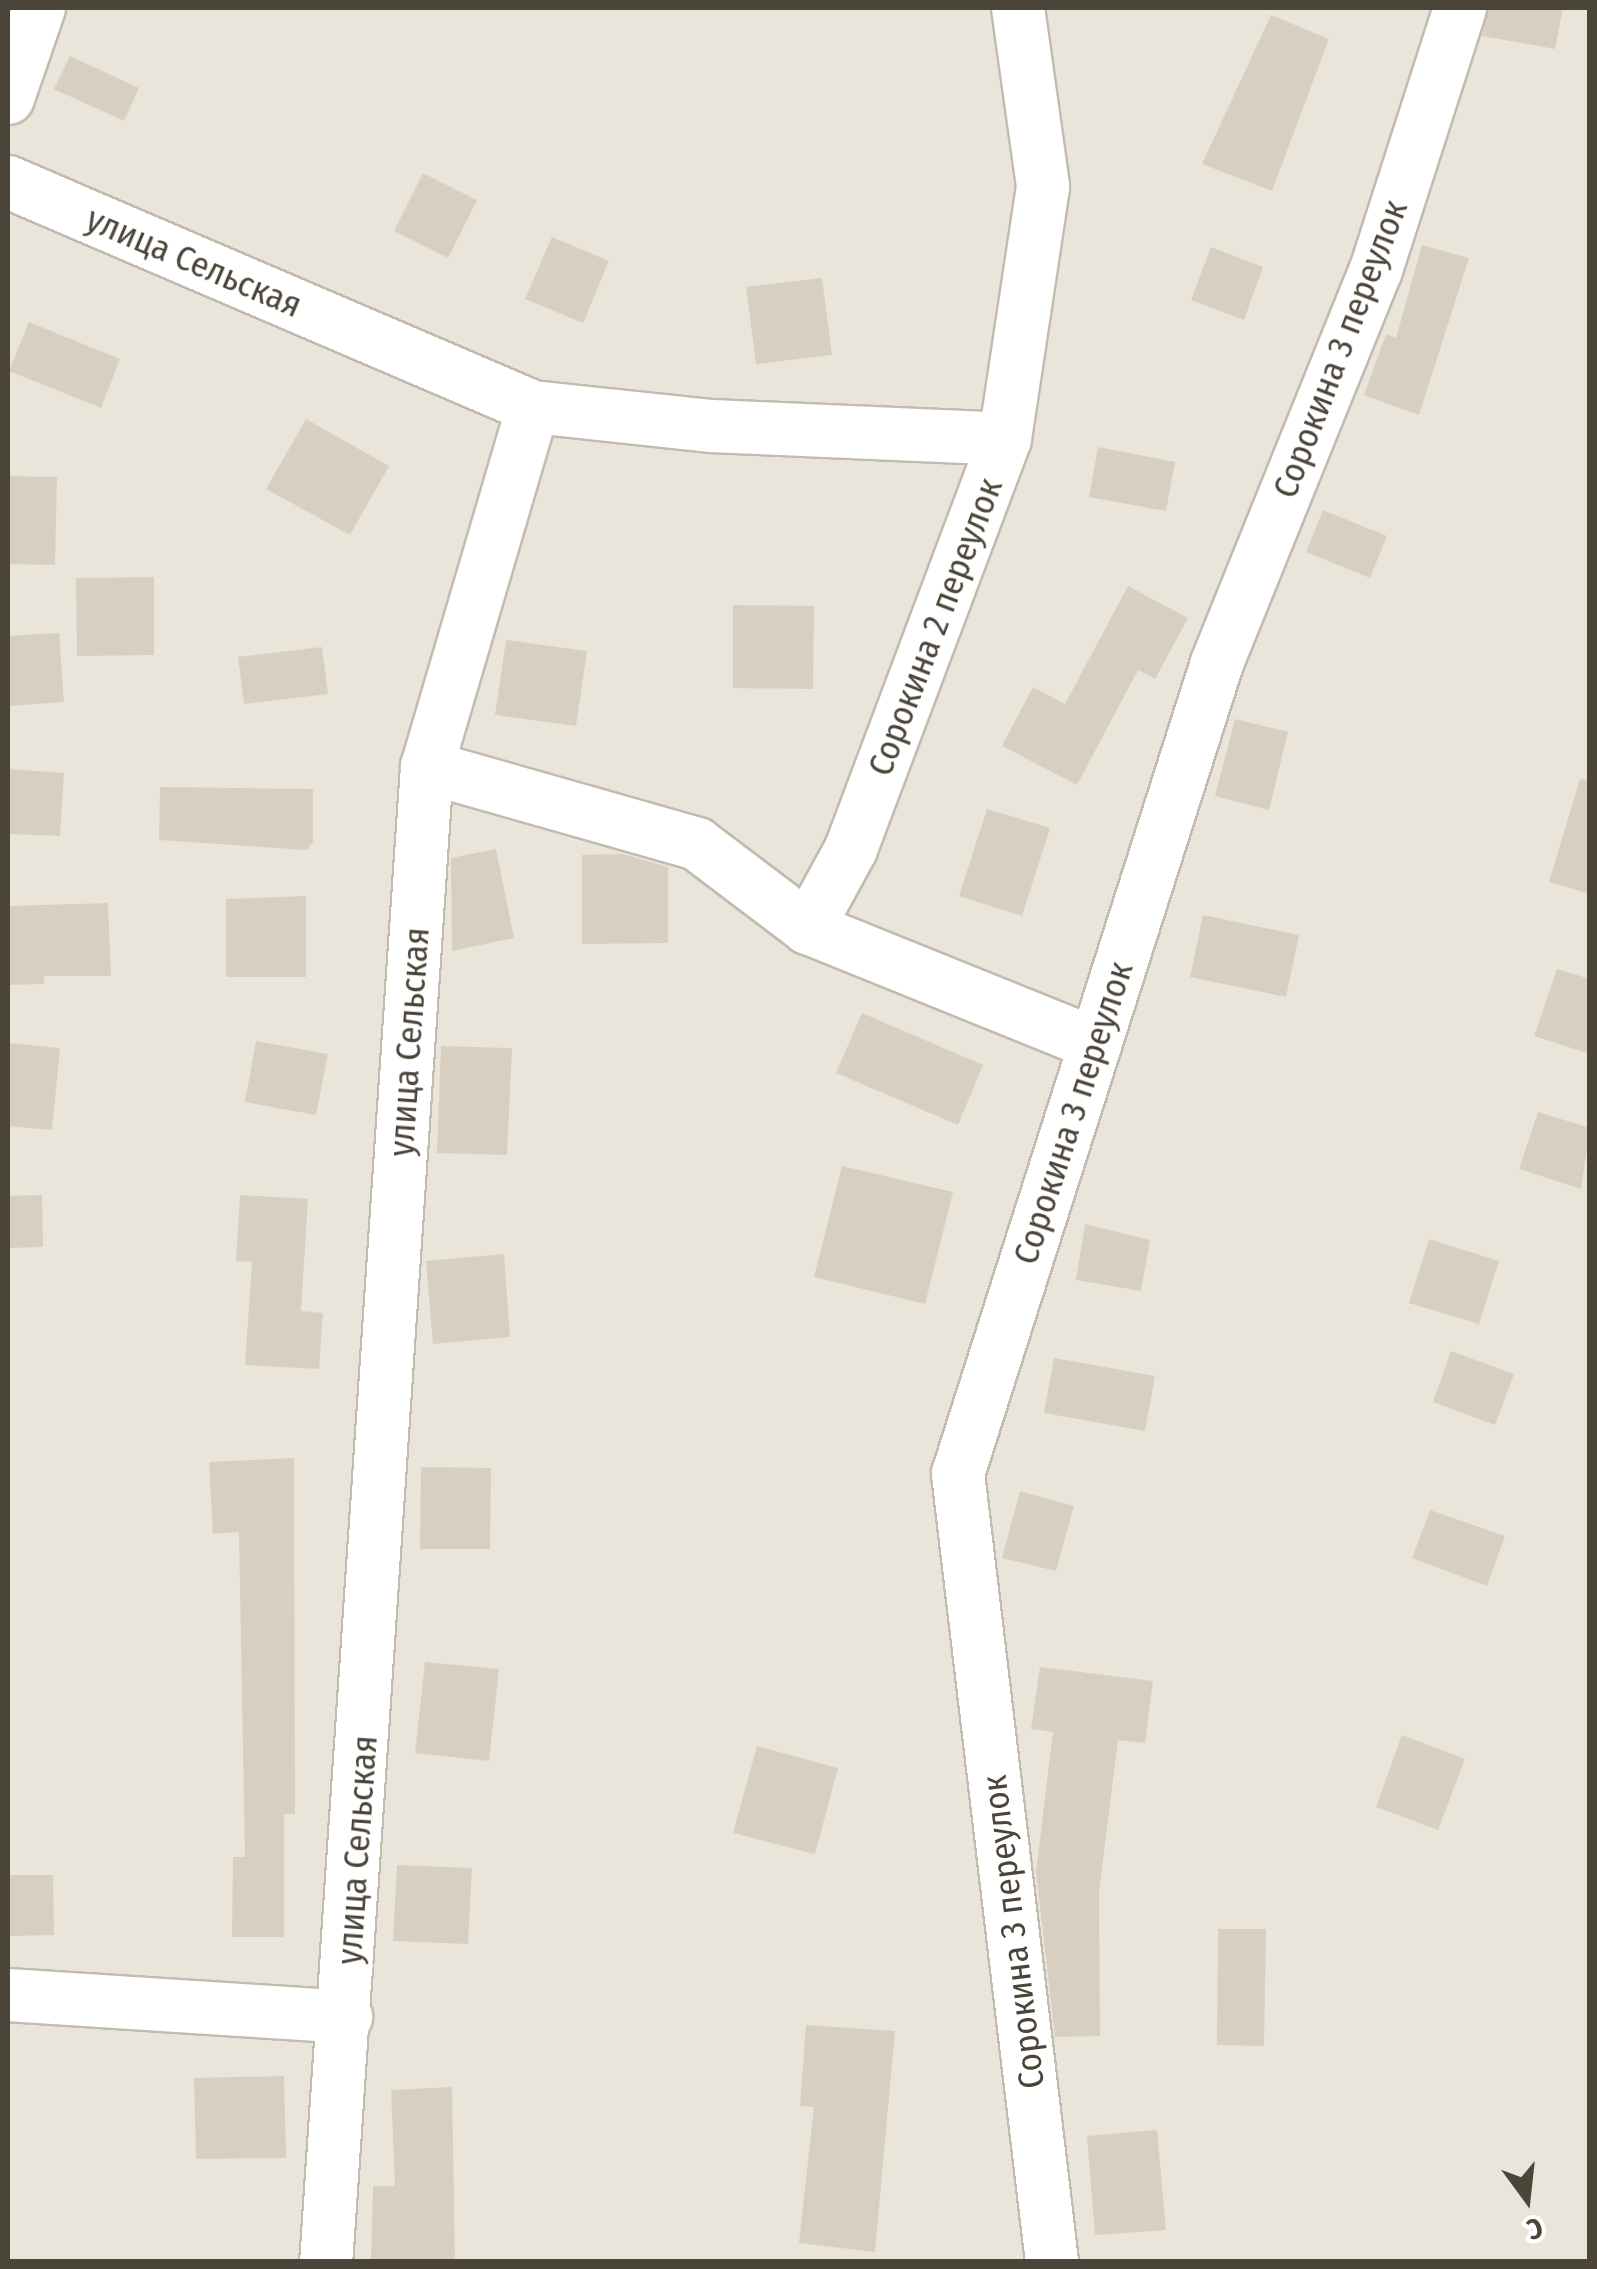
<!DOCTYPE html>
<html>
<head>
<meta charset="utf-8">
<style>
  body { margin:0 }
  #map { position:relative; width:1597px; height:2269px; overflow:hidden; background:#f6f3ec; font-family:"Fira Sans Condensed",sans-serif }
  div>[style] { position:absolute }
  .residential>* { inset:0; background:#eae5da }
  .building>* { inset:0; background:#d8cfc1 }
  .roads { filter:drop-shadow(2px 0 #c2bbae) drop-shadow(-2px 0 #c2bbae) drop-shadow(0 2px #c2bbae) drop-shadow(0 -2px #c2bbae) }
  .minor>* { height:52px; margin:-26px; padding:0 26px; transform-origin:26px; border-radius:26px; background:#fff }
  span { translate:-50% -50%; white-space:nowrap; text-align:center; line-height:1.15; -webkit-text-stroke:8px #fff; paint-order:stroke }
  .street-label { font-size:35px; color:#4b4439 }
  .frame { position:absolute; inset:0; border:10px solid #4b4439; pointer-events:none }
  .north { position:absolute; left:1477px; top:2149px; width:100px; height:100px; -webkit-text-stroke:8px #fff; paint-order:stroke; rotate:165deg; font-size:28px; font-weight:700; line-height:40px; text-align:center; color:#4b4439 }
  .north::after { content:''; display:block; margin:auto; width:35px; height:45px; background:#4b4439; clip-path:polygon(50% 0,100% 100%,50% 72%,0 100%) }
</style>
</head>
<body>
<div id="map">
  <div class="residential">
    <div style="clip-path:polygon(8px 8px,1589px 8px,1589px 2261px,8px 2261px)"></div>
  </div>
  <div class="building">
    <div style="clip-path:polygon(1489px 8px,1563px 8px,1555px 49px,1482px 36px)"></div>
    <div style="clip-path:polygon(1271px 15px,1329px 39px,1272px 191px,1202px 164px)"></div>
    <div style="clip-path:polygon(70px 56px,139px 88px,124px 121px,54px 89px)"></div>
    <div style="clip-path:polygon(423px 173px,477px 200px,448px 258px,394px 231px)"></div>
    <div style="clip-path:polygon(552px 237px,609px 261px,583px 323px,525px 299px)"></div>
    <div style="clip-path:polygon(1422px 245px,1469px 258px,1419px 415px,1364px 395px,1386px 334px,1396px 338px)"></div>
    <div style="clip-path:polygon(1211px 247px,1263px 267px,1244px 320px,1191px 300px)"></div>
    <div style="clip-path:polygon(822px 278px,832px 355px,756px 364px,746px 287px)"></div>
    <div style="clip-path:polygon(29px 322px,120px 359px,101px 408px,9px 371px)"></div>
    <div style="clip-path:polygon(306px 419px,389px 466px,350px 535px,266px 489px)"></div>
    <div style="clip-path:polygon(1098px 447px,1175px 462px,1166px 511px,1089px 497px)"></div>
    <div style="clip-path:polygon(8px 476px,57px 477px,55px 565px,8px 564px)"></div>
    <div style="clip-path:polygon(1323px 510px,1387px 536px,1370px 578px,1306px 552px)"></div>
    <div style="clip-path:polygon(154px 577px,154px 655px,77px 656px,76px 578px)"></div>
    <div style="clip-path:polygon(1128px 586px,1188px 618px,1155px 679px,1138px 670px,1077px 785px,1002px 746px,1033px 687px,1065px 704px)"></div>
    <div style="clip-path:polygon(733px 605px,814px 606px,813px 689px,733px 688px)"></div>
    <div style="clip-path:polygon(59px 633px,64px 702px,8px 706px,8px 636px)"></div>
    <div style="clip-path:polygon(506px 640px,587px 651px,576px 726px,495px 715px)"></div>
    <div style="clip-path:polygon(322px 647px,328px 694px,244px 704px,238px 657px)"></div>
    <div style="clip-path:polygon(1235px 719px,1288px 732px,1269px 810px,1215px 796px)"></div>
    <div style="clip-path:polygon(8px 769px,64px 773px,60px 836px,8px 834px)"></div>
    <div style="clip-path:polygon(1580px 779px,1590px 780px,1590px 894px,1549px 882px)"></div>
    <div style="clip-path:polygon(160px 787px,313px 789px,313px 842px,307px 850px,159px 840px)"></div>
    <div style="clip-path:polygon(987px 809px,1050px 828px,1022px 916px,959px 896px)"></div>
    <div style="clip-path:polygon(496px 849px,514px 938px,452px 951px,451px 858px)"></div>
    <div style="clip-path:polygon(623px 854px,668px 867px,668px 943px,582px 944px,582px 855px)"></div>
    <div style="clip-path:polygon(306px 896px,306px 977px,226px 977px,226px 899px)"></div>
    <div style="clip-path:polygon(108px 903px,111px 976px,44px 976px,44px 984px,8px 985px,8px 906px)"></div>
    <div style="clip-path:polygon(1203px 915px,1299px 935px,1286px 997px,1190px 977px)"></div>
    <div style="clip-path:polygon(1557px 969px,1590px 979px,1590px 1054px,1534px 1036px)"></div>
    <div style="clip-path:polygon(862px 1013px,983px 1065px,958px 1125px,836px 1073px)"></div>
    <div style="clip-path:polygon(256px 1041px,328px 1054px,316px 1115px,245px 1102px)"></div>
    <div style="clip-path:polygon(8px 1043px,60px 1048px,52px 1130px,8px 1126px)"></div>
    <div style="clip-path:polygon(441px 1046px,512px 1048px,507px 1155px,437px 1153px)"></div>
    <div style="clip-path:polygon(1538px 1112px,1590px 1128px,1581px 1189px,1519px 1169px)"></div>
    <div style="clip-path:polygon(842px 1166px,953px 1192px,925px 1304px,814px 1277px)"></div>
    <div style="clip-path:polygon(42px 1195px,43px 1247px,8px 1248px,8px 1196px)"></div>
    <div style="clip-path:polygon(240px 1195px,308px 1199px,301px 1311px,323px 1313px,319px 1369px,245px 1365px,252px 1262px,236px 1261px)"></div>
    <div style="clip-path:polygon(1085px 1224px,1150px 1240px,1141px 1291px,1076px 1280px)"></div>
    <div style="clip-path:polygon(1429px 1239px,1499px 1261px,1479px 1324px,1409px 1303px)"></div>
    <div style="clip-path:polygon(504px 1254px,510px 1337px,433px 1344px,426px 1261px)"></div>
    <div style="clip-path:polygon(1451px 1351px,1514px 1374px,1495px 1425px,1433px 1402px)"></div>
    <div style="clip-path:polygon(1054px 1358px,1155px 1376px,1145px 1431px,1044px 1413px)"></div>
    <div style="clip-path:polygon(294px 1458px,295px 1814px,284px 1814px,284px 1937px,232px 1937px,233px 1857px,245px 1857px,239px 1532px,213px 1534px,209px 1462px)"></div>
    <div style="clip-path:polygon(421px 1467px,491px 1468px,490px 1549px,420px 1549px)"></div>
    <div style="clip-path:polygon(1020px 1491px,1074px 1506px,1056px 1571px,1002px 1558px)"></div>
    <div style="clip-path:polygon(1430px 1510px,1505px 1536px,1487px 1586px,1412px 1558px)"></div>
    <div style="clip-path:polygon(425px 1662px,499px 1669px,489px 1761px,415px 1753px)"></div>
    <div style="clip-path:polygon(1040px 1667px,1153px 1681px,1145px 1743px,1118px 1740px,1099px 1892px,1100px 2036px,1055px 2037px,1036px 1872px,1053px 1732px,1031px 1729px)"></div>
    <div style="clip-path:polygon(1402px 1735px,1465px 1759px,1438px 1830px,1376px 1807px)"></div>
    <div style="clip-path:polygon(757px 1746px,838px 1768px,815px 1854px,733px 1833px)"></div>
    <div style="clip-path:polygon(397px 1865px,472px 1868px,468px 1944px,393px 1941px)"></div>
    <div style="clip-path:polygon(8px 1875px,53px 1875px,54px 1935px,8px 1936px)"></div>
    <div style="clip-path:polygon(1218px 1929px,1266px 1929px,1264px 2046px,1217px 2045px)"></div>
    <div style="clip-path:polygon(806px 2025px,895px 2031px,875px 2252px,799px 2243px,814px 2107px,800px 2106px)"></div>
    <div style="clip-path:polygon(284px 2076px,286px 2158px,196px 2159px,194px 2078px)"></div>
    <div style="clip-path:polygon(452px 2087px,455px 2262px,371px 2262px,373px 2186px,395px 2186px,391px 2090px)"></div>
    <div style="clip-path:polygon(1157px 2130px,1166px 2230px,1095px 2235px,1087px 2136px)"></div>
  </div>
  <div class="roads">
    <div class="minor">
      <div style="left:1018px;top:8px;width:181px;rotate:82deg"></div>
      <div style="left:1043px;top:187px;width:255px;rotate:98.6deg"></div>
      <div style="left:1005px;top:439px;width:438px;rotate:110.6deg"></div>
      <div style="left:851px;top:849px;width:90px;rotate:118.6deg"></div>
      <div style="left:808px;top:928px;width:310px;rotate:22deg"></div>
      <div style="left:8px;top:98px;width:95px;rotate:-71deg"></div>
      <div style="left:8px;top:182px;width:571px;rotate:23.2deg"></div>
      <div style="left:533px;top:407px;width:375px;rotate:106.4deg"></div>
      <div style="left:427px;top:767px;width:1498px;rotate:93.86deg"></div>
      <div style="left:533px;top:407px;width:180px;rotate:6.1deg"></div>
      <div style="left:712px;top:426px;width:293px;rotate:2.5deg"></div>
      <div style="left:427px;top:767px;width:281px;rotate:15.9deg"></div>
      <div style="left:697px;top:844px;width:139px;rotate:37.1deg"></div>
      <div style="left:8px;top:1995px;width:339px;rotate:3.7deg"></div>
      <div style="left:1052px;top:2262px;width:794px;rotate:-96.8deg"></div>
      <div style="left:958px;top:1474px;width:851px;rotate:-72.29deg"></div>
      <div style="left:1217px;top:663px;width:424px;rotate:-68deg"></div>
      <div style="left:1376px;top:270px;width:275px;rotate:-72.2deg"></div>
    </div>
  </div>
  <div class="street-label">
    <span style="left:194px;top:262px;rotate:23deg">улица Сельская</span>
    <span style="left:1340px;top:349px;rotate:-69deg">Сорокина 3 переулок</span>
    <span style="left:935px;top:627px;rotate:-69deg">Сорокина 2 переулок</span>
    <span style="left:409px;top:1042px;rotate:-86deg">улица Сельская</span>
    <span style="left:1073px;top:1113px;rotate:-72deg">Сорокина 3 переулок</span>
    <span style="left:357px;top:1850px;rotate:-86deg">улица Сельская</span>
    <span style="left:1013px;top:1932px;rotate:-97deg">Сорокина 3 переулок</span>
  </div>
  <div class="frame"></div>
  <div class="north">С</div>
</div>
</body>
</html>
